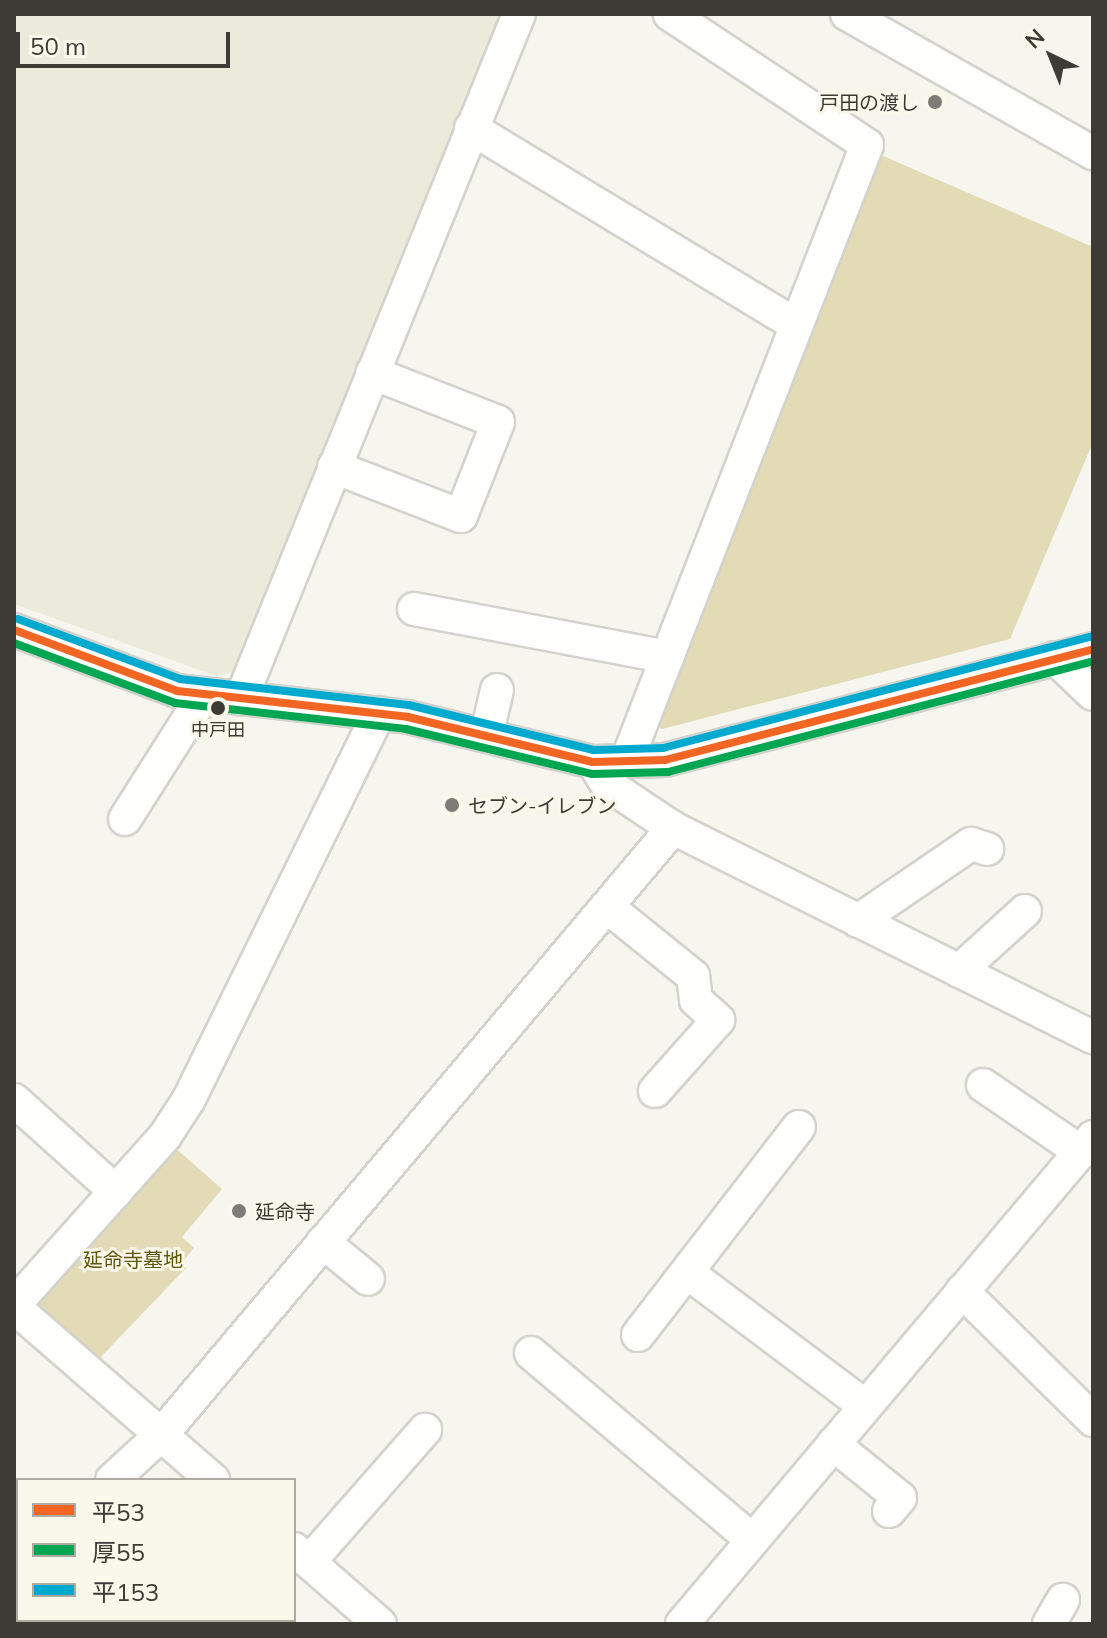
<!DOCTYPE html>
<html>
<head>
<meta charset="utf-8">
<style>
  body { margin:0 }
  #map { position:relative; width:1107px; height:1638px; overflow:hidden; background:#f6f5ee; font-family:Mulish,"Noto Sans JP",sans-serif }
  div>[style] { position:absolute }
  .built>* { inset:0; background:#eceadb }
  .green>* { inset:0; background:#e2dbb6 }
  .roads { filter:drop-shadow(2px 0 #d3d2cc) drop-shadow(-2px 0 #d3d2cc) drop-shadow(0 2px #d3d2cc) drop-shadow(0 -2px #d3d2cc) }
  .minor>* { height:32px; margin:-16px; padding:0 16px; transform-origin:16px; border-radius:16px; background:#fefefc }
  .bus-1>* { height:8px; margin:-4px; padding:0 4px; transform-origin:4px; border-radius:4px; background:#f26522 }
  .bus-2>* { height:8px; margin:-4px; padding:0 4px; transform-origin:4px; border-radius:4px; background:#00a651 }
  .bus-3>* { height:8px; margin:-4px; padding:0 4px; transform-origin:4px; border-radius:4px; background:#00a9ce }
  .dots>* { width:22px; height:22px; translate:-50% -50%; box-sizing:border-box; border:4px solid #faf8ea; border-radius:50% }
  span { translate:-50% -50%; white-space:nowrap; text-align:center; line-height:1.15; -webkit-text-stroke:6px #faf8ea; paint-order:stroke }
  .bus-label { font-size:18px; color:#3c3b36 }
  .poi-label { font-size:20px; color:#3c3b36 }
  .right { translate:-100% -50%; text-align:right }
  .left { translate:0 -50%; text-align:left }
  .park-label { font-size:20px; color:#625608 }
  .frame { position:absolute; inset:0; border:16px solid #3c3b36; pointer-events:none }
  .legend { position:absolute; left:16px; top:1478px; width:280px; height:144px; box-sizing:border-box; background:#faf8ea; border:2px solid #aeaca2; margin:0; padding:10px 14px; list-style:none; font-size:24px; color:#3c3b36 }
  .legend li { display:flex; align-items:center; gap:16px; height:40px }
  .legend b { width:40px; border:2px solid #aeaca2 }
  .north { position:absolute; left:1011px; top:16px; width:80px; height:80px; -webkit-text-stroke:6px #faf8ea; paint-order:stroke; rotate:317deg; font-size:22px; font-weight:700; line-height:32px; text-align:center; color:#3c3b36 }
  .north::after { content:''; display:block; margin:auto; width:28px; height:36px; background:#3c3b36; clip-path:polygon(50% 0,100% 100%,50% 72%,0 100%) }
  .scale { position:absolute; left:16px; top:32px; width:214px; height:36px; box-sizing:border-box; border:4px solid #3c3b36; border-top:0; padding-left:10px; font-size:24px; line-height:28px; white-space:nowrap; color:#3c3b36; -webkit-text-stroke:6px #faf8ea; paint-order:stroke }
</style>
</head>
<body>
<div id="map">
  <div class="built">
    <div style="clip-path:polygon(14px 14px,508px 14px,237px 671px,217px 676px,14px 604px)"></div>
  </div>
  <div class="green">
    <div style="clip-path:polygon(867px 149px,1093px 247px,1093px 442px,1010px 639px,662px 729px,649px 720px)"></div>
    <div style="clip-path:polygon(173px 1146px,222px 1189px,182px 1237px,194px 1248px,182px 1262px,186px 1268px,96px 1362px,32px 1304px)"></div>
  </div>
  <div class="roads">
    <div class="minor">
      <div style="left:847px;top:14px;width:283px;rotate:29.5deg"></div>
      <div style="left:471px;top:128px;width:380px;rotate:31.2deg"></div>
      <div style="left:334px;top:467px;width:136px;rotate:21.1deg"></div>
      <div style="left:461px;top:516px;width:101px;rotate:-68.5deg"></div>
      <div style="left:498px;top:422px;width:135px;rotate:-158.7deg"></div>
      <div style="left:414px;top:609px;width:258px;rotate:10.7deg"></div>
      <div style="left:14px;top:630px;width:174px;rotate:20.5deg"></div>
      <div style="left:177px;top:691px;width:232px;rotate:6.4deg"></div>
      <div style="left:408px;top:717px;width:190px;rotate:13.7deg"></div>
      <div style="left:593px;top:762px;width:72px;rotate:-1.6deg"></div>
      <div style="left:665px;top:760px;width:442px;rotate:-14.5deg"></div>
      <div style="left:1055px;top:658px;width:52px;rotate:43.5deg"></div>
      <div style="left:241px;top:699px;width:739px;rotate:-67.91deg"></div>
      <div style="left:487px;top:733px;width:44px;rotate:-76.9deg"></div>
      <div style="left:627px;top:760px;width:660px;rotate:-68.68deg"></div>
      <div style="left:867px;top:145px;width:237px;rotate:-146.4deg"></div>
      <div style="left:593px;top:762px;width:26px;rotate:58deg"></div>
      <div style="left:607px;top:784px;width:79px;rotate:33.7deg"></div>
      <div style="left:673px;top:828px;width:469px;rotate:26.5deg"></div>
      <div style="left:125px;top:819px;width:146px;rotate:-57.6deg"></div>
      <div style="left:610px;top:909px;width:107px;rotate:38.9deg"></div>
      <div style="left:693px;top:976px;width:24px;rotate:83deg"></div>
      <div style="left:696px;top:1000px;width:30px;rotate:42deg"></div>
      <div style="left:718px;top:1020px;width:95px;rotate:131.6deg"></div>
      <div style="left:858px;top:921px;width:137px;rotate:-34.3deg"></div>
      <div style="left:971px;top:844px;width:17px;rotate:17deg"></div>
      <div style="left:959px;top:971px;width:89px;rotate:-42.3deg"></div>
      <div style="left:983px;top:1085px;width:119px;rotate:34.4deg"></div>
      <div style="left:14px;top:1100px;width:137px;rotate:42deg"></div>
      <div style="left:323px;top:1242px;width:58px;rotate:39.4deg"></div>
      <div style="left:688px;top:1273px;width:221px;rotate:36.9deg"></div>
      <div style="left:962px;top:1291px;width:184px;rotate:44.6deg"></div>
      <div style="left:14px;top:1305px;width:227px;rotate:-48.2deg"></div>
      <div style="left:165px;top:1136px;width:44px;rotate:-57deg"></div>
      <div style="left:189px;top:1099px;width:430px;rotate:-63.8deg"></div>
      <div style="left:14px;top:1307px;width:264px;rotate:41deg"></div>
      <div style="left:638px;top:1335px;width:263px;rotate:-52.3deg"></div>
      <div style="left:531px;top:1353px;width:289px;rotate:40.2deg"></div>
      <div style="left:833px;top:1444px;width:86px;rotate:38.9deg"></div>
      <div style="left:900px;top:1498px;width:17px;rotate:130deg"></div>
      <div style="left:112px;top:1480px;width:68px;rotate:-42.6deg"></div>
      <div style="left:162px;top:1434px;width:793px;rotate:-49.86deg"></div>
      <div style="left:294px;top:1549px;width:114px;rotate:41.1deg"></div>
      <div style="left:309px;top:1562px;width:176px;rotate:-48.7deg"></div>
      <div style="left:14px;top:1569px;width:6px;rotate:-45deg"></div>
      <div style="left:682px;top:1624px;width:637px;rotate:-49.84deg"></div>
      <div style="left:1049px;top:1624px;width:28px;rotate:-60deg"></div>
    </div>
  </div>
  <div class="bus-1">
    <div style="left:14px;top:630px;width:174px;rotate:20.5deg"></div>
    <div style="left:177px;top:691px;width:232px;rotate:6.4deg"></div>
    <div style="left:408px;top:717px;width:190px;rotate:13.7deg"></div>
    <div style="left:593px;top:762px;width:72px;rotate:-1.6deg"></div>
    <div style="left:665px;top:760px;width:442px;rotate:-14.5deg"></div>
  </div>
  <div class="bus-2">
    <div style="left:14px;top:643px;width:172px;rotate:20.4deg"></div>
    <div style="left:175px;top:703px;width:232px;rotate:6.4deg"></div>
    <div style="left:406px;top:729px;width:191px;rotate:13.6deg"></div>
    <div style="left:592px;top:774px;width:76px;rotate:-1.5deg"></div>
    <div style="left:668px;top:772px;width:439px;rotate:-14.6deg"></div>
  </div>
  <div class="bus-3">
    <div style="left:18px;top:619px;width:173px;rotate:20.3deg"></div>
    <div style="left:180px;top:679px;width:230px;rotate:6.5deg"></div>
    <div style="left:409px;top:705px;width:190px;rotate:13.7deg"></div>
    <div style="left:594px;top:750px;width:69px;rotate:-1.7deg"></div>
    <div style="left:663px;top:748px;width:441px;rotate:-14.6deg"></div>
  </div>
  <div class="dots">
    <div style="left:935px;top:102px;background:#7d7c76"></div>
    <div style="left:218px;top:708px;background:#3c3b36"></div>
    <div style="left:452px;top:805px;background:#7d7c76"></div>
    <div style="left:239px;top:1211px;background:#7d7c76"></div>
  </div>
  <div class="bus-label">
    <span style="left:218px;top:730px">中戸田</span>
  </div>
  <div class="poi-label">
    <span class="right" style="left:919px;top:102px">戸田の渡し</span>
    <span class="left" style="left:468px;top:805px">セブン-イレブン</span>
    <span class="left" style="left:255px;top:1211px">延命寺</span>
  </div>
  <div class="park-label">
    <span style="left:133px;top:1259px">延命寺墓地</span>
  </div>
  <div class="frame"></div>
  <ul class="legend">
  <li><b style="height:10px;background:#f26522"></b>平53</li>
  <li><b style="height:10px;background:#00a651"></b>厚55</li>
  <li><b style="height:10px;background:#00a9ce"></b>平153</li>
  </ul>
  <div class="north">N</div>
  <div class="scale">50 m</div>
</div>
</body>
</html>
